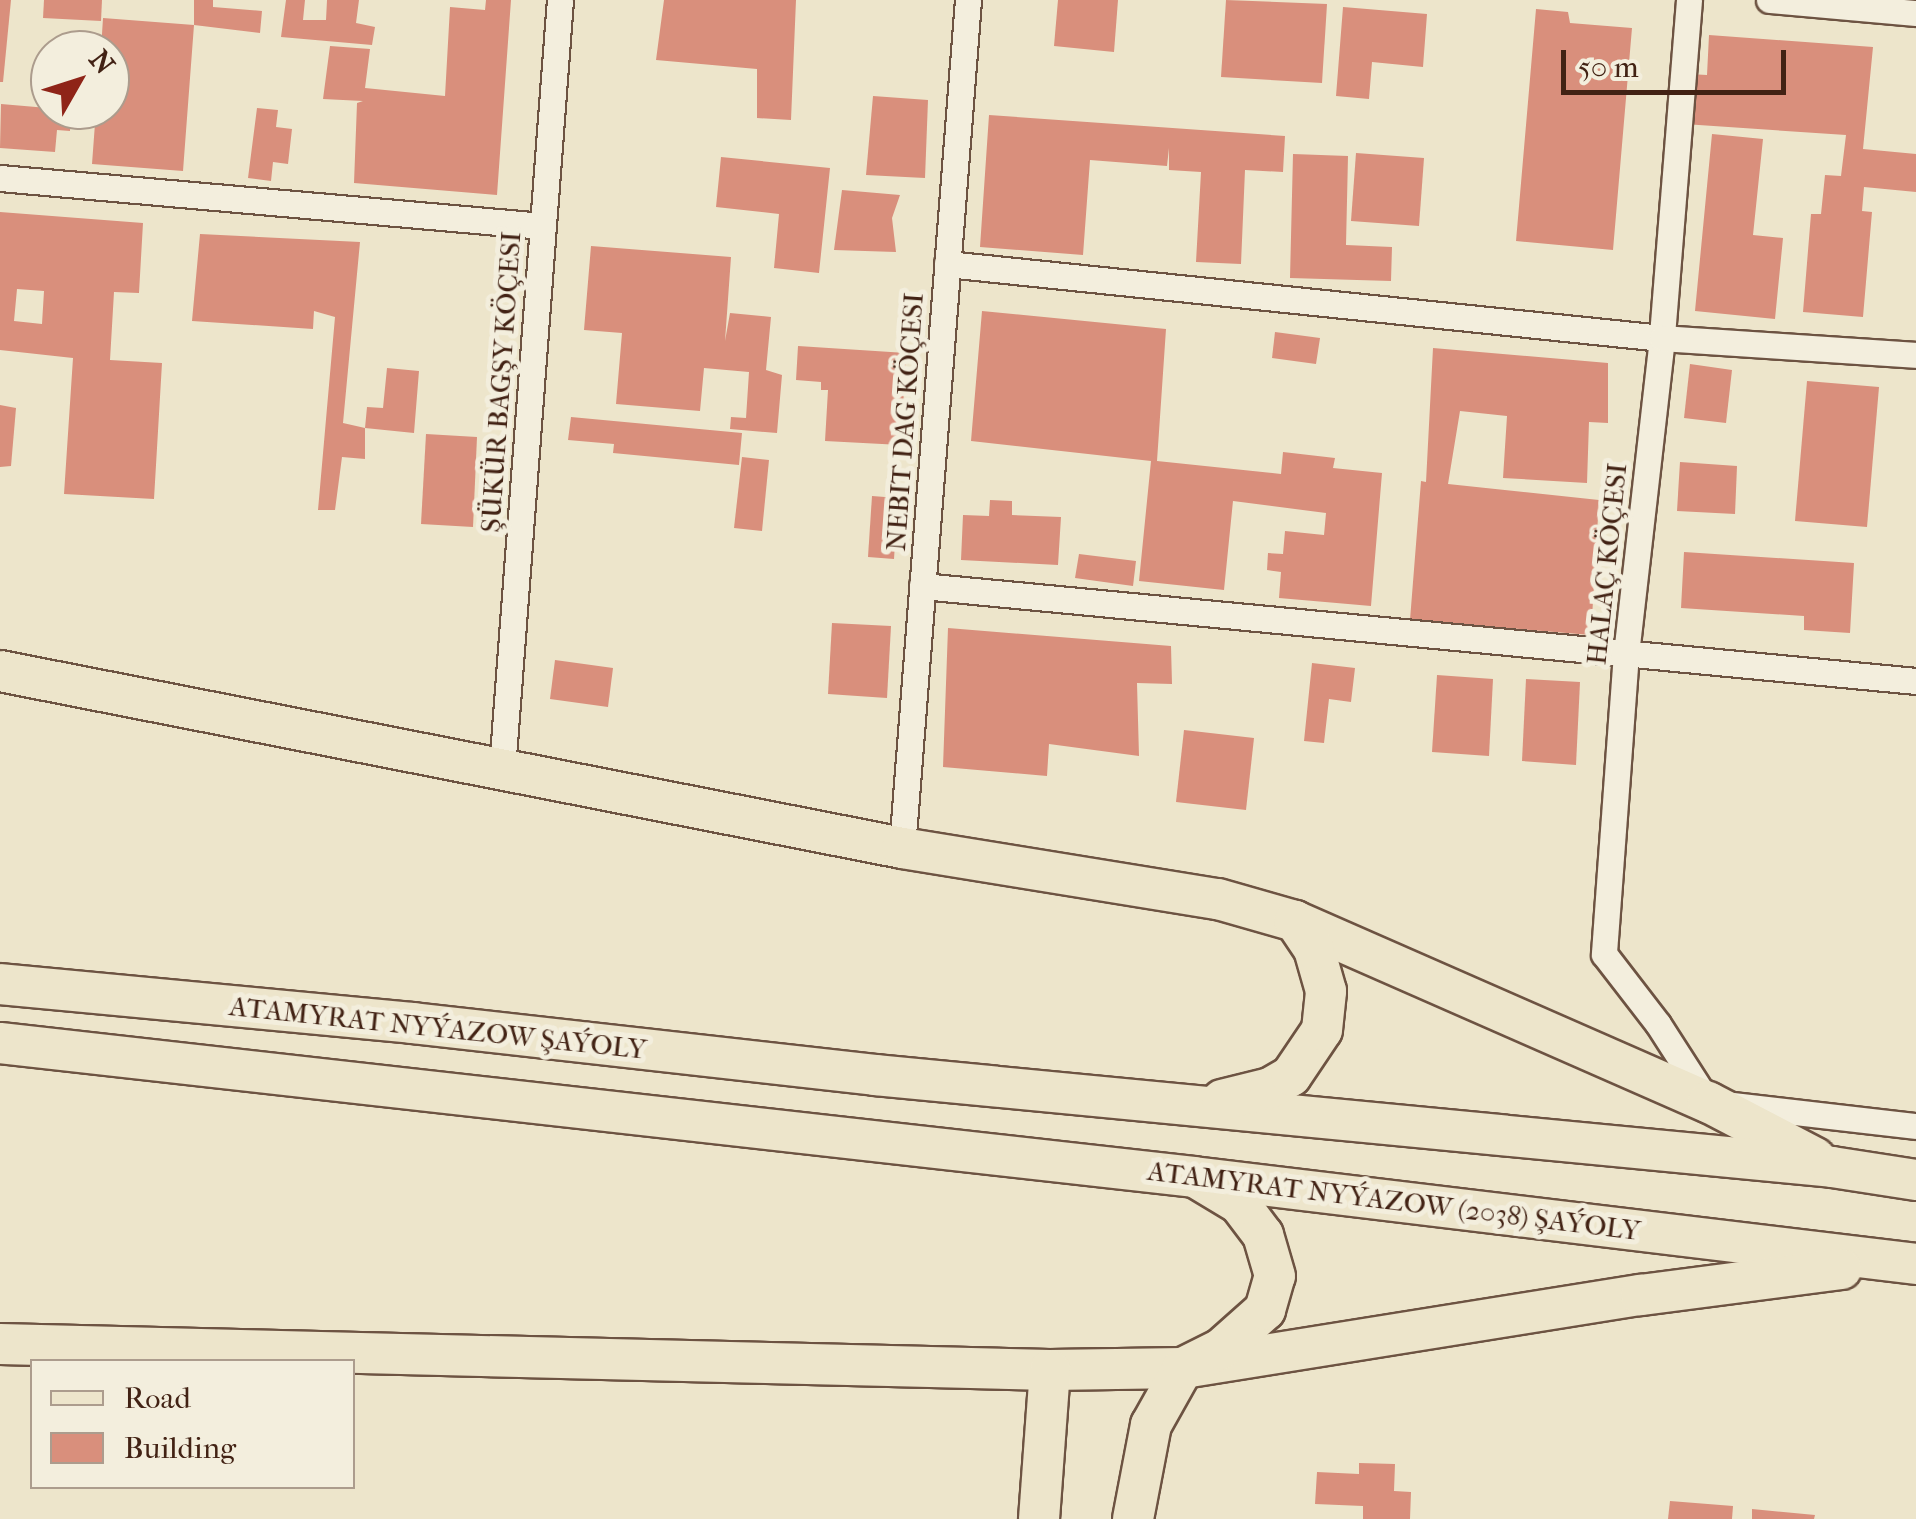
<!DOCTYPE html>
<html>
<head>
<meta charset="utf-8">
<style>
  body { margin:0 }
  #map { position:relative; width:1916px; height:1519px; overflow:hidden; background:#ede5cb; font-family:"IM FELL French Canon",serif }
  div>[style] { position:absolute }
  .building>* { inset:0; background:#d98f7c }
  .roads { filter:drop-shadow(2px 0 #6d5342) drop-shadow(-2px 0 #6d5342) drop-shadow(0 2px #6d5342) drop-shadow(0 -2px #6d5342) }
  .street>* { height:25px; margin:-12.5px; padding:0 12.5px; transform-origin:12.5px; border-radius:12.5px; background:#f3eedd }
  .primary>* { height:40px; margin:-20px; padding:0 20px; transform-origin:20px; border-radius:20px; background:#ede5cb }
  span { translate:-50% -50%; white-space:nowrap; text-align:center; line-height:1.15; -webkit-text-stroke:10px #f3eedd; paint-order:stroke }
  .street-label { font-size:28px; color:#422214 }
  .legend { position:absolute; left:30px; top:1359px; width:325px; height:130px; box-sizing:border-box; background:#f3eedd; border:2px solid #ac9c8d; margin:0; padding:12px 18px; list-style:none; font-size:30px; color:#422214 }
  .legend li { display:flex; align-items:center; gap:20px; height:50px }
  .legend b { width:50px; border:2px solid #ac9c8d }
  .north { position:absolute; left:30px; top:30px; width:100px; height:100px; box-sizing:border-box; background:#f3eedd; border:2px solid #ac9c8d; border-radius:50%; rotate:51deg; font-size:28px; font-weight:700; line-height:40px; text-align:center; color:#422214 }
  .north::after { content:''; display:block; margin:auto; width:35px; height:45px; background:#8f2418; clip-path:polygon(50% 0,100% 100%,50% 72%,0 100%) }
  .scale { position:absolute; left:1561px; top:50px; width:225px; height:45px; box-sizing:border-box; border:5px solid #422214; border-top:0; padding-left:12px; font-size:30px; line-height:35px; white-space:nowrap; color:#422214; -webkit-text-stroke:8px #f3eedd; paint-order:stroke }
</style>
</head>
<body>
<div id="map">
  <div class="building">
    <div style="clip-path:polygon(0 0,11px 0,3px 82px,0 82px)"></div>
    <div style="clip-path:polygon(44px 0,102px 0,101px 21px,43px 18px)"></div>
    <div style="clip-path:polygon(194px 0,213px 0,213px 7px,262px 11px,260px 33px,194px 25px)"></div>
    <div style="clip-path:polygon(286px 0,305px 0,303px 20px,326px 20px,327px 0,359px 0,356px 23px,375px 27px,372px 45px,281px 37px)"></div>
    <div style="clip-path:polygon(486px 0,511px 0,497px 195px,354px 183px,357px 103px,363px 101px,323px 99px,330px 46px,370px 49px,365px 88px,445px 96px,450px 7px,485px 10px)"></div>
    <div style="clip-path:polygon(664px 0,796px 0,791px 120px,757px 118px,757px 69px,656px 60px)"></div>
    <div style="clip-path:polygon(1058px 0,1118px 0,1114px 52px,1054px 46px)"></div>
    <div style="clip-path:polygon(1226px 0,1327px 4px,1322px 83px,1221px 77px)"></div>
    <div style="clip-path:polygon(1343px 7px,1427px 14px,1423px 67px,1372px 62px,1369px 99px,1336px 96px)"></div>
    <div style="clip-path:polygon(1536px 9px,1568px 12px,1570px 23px,1632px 28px,1613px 250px,1516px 241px)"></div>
    <div style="clip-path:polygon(103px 18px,194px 25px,183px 171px,92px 164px,96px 110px,110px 110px,110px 50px,101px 50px)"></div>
    <div style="clip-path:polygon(1709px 35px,1873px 47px,1863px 149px,1916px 154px,1916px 192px,1864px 187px,1862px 211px,1872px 212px,1863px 317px,1803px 312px,1811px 214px,1821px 214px,1825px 175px,1841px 176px,1846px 135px,1684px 124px,1689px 74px,1707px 75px)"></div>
    <div style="clip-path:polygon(873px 96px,928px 100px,925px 178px,866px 175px)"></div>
    <div style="clip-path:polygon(1px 104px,71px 110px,70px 131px,57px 130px,55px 152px,0 148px)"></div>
    <div style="clip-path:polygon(257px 108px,278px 110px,276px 127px,292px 129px,288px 164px,273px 162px,271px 181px,248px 178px)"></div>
    <div style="clip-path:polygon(989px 115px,1285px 136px,1283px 172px,1245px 170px,1241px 264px,1196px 262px,1201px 172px,1169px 170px,1169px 148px,1167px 166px,1090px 160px,1083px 255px,980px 247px)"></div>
    <div style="clip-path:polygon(1712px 134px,1763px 139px,1753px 235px,1783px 238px,1775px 319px,1695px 311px)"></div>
    <div style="clip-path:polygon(1356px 153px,1424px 158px,1419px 226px,1351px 221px)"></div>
    <div style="clip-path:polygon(1293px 154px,1348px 156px,1346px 245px,1392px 247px,1391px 281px,1290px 278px)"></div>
    <div style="clip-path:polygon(721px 157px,830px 168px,819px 273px,774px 268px,779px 214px,716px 207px)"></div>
    <div style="clip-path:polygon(842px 190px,900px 195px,892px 218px,896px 252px,834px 250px)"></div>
    <div style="clip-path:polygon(evenodd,0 212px,143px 223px,139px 293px,114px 292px,110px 360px,162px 363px,154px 499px,64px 494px,73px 358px,0 350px,0 212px,17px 289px,44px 291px,42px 324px,14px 321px,17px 289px)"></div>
    <div style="clip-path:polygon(200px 234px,360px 242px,343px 423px,365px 428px,367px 407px,383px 408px,387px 368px,419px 371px,414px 433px,365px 428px,365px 459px,342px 457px,335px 510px,318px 510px,335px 317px,314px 311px,313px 329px,192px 321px)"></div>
    <div style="clip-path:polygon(591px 246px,731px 257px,725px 341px,730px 313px,771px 317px,766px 370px,782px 375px,777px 433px,730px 429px,731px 417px,746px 418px,749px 372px,704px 368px,700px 411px,616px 404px,622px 333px,584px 330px)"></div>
    <div style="clip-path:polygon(982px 311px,1166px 329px,1157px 461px,1281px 474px,1283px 452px,1335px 458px,1333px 468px,1382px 473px,1371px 606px,1279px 598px,1281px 572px,1267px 570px,1268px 553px,1283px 554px,1285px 531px,1324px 535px,1326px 513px,1233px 501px,1224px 590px,1139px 581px,1151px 461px,971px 441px)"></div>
    <div style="clip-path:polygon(1275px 332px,1320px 338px,1316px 364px,1272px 358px)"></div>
    <div style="clip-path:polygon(798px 346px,906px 353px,901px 445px,825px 441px,828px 390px,821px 390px,821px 382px,796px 380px)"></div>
    <div style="clip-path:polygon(1433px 348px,1608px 363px,1608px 423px,1589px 422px,1587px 483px,1503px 478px,1507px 416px,1460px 411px,1448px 484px,1599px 500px,1591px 635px,1410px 620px,1421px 481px,1426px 482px)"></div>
    <div style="clip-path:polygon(1690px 364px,1732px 370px,1726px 423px,1684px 418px)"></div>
    <div style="clip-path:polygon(1807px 381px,1879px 387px,1867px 527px,1795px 521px)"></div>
    <div style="clip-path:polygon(0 405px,16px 408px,11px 466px,0 467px)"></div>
    <div style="clip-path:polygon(571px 417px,742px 433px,739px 465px,613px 453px,614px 444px,568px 440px)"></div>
    <div style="clip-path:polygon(426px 434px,477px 437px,473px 527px,421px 524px)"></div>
    <div style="clip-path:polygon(742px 457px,769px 460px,762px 531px,734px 528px)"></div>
    <div style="clip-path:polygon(1680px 462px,1737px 466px,1735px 514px,1677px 511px)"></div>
    <div style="clip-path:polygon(872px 496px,898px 498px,894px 559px,868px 557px)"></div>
    <div style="clip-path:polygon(990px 500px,1012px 501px,1012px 515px,1061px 517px,1058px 565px,961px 560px,963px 515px,989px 516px)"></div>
    <div style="clip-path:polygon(1684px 552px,1854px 563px,1850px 633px,1804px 630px,1804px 616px,1681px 608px)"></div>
    <div style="clip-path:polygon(1079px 554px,1136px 561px,1133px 586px,1075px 578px)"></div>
    <div style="clip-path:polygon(832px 623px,891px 626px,887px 698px,828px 694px)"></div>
    <div style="clip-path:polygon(948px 628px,1171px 646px,1172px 684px,1137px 683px,1139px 756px,1049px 744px,1047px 776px,943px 767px)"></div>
    <div style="clip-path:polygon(555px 660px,613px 668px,608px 707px,550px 699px)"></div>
    <div style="clip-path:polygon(1312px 663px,1355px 668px,1351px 702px,1329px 699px,1324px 743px,1304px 741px)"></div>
    <div style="clip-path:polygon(1437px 675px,1493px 679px,1489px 756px,1432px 752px)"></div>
    <div style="clip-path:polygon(1526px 679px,1580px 682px,1576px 765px,1522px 761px)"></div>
    <div style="clip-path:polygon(1184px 730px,1254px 738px,1246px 810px,1176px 802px)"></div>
    <div style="clip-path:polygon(1359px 1463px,1395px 1464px,1394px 1491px,1411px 1492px,1410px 1519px,1363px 1519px,1363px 1506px,1315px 1504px,1317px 1472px,1359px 1474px)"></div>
    <div style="clip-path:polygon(1670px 1501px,1733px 1506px,1732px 1519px,1668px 1519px)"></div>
    <div style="clip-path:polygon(1752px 1509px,1815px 1515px,1814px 1519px,1752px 1519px)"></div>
  </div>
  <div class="roads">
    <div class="street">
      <div style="left:1689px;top:0;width:339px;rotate:94.6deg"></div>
      <div style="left:1662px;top:338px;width:317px;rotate:96.5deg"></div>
      <div style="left:1626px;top:653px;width:302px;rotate:94.2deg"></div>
      <div style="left:1604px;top:954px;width:88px;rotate:52.4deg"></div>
      <div style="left:1658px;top:1024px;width:93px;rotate:57.3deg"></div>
      <div style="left:1708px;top:1102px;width:209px;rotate:6.6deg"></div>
      <div style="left:1769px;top:0;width:148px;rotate:5.1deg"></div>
      <div style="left:0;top:178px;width:545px;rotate:5.05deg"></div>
      <div style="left:947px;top:264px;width:719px;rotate:5.91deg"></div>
      <div style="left:1662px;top:338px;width:255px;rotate:3.8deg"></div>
      <div style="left:922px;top:586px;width:999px;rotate:5.46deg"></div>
      <div style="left:502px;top:769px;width:771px;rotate:-85.69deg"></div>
      <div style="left:902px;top:848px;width:851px;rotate:-85.55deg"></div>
    </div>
    <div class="primary">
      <div style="left:0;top:671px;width:919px;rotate:11.1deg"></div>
      <div style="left:902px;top:848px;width:320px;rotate:9.2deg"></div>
      <div style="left:1218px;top:899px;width:80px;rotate:15.9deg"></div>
      <div style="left:1295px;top:921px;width:451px;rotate:23.7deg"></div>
      <div style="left:1708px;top:1102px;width:121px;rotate:27.6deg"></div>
      <div style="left:0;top:984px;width:415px;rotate:5.4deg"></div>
      <div style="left:413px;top:1023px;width:465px;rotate:6.4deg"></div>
      <div style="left:875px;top:1075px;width:961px;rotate:5.49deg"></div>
      <div style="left:1832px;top:1167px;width:85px;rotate:8.8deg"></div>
      <div style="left:0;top:1043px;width:1201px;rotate:6.4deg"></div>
      <div style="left:1194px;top:1177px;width:727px;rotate:6.87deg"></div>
      <div style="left:1222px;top:1100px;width:49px;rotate:-14deg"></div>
      <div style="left:1270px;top:1088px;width:24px;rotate:-30deg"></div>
      <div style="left:1291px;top:1076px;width:55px;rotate:-56deg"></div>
      <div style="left:1322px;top:1030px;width:39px;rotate:-84deg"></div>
      <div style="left:1326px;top:991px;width:44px;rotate:-105.9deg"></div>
      <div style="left:1314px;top:949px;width:34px;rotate:-124deg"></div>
      <div style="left:0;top:1344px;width:1050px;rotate:1.42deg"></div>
      <div style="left:1050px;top:1370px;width:133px;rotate:-0.9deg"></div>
      <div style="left:1183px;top:1368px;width:464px;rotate:-9.1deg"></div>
      <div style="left:1641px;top:1295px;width:202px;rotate:-7.4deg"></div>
      <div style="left:1039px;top:1519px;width:149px;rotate:-85.8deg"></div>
      <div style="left:1133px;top:1519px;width:96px;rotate:-79.2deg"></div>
      <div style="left:1151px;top:1425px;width:65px;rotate:-60.7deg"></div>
      <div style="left:1183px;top:1368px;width:42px;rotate:-26.6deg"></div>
      <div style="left:1221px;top:1349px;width:59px;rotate:-41.6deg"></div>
      <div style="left:1265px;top:1310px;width:35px;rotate:-74deg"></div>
      <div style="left:1275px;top:1276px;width:43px;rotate:-106.3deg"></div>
      <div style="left:1263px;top:1235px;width:39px;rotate:-127deg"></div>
      <div style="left:1240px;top:1204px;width:47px;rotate:-149deg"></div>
    </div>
  </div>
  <div class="street-label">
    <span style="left:501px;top:382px;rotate:-86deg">ŞÜKÜR BAGŞY KÖÇESI</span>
    <span style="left:905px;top:422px;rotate:-86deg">NEBIT DAG KÖÇESI</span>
    <span style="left:1607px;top:564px;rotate:-84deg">HALAÇ KÖÇESI</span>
    <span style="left:438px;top:1028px;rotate:6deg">ATAMYRAT NYÝAZOW ŞAÝOLY</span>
    <span style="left:1394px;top:1201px;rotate:7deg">ATAMYRAT NYÝAZOW (2038) ŞAÝOLY</span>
  </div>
  <ul class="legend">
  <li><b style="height:12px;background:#ede5cb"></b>Road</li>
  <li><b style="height:28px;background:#d98f7c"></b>Building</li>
  </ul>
  <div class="north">N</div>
  <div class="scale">50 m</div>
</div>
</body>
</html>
